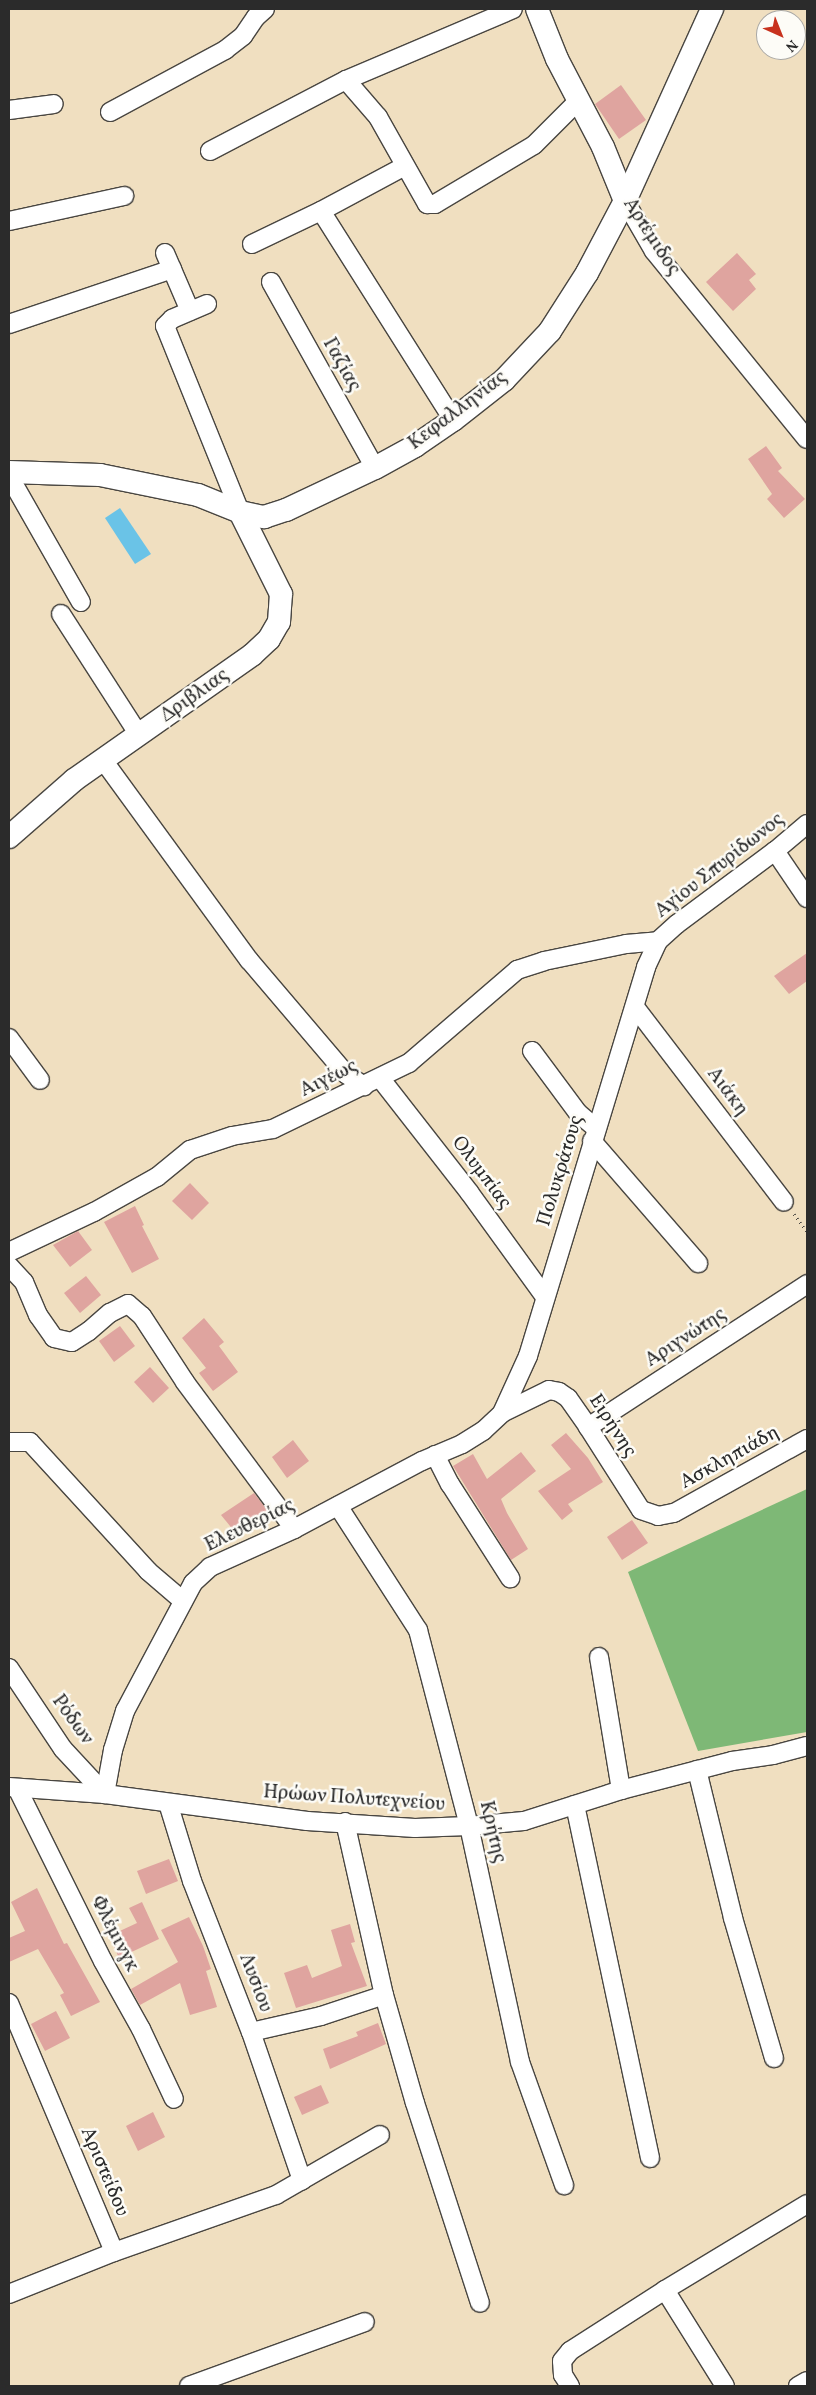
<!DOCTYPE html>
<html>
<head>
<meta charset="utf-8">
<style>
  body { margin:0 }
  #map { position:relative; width:816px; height:2395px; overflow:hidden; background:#f0dfc0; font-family:Vollkorn,serif }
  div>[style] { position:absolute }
  .forest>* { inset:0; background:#7eb876 }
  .water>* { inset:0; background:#6ac3e7 }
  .building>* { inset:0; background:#dfa49f }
  .path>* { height:3px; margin-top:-1.5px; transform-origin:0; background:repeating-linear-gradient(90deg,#494641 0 1px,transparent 0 5px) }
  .roads { filter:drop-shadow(1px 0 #494641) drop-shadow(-1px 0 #494641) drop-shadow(0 1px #494641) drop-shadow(0 -1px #494641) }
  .minor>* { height:18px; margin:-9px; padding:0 9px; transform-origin:9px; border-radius:9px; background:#fff }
  .tertiary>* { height:22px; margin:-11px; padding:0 11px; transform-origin:11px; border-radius:11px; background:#fff }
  span { translate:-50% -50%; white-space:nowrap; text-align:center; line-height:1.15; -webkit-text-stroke:5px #fdfcf7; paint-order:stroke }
  .street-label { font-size:20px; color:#2b2b2b }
  .frame { position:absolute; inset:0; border:10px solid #2b2b2b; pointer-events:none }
  .north { position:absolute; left:756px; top:10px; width:50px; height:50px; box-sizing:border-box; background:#fdfcf7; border:1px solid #a9a8a5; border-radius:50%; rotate:136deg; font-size:14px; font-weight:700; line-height:20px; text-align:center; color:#2b2b2b }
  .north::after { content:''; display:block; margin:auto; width:18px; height:22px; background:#c8321e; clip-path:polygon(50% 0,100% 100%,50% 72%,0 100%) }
</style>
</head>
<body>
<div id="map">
  <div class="forest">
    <div style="clip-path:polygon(807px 1489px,807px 1732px,698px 1751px,628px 1572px)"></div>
  </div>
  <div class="water">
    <div style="clip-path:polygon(120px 508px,151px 554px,135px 564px,105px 518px)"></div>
  </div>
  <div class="building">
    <div style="clip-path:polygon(621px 85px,646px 120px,619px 139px,595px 104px)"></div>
    <div style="clip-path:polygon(737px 253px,756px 274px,749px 280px,756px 289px,733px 311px,706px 282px)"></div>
    <div style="clip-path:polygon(766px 446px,782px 468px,778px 471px,805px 499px,784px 518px,767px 499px,772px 494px,748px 459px)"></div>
    <div style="clip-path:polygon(807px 953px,807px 981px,789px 994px,774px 976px)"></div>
    <div style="clip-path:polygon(190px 1183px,209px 1203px,192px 1220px,172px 1201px)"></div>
    <div style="clip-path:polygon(135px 1206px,144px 1225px,142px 1226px,159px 1259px,132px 1273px,104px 1222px)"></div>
    <div style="clip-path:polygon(78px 1231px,92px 1250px,70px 1267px,53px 1245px)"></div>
    <div style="clip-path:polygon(86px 1276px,101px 1295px,80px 1313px,64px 1293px)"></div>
    <div style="clip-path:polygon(204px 1318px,224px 1342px,219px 1346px,238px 1372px,213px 1391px,199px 1373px,206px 1368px,182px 1338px)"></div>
    <div style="clip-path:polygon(120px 1326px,135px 1346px,114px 1362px,99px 1341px)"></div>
    <div style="clip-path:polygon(150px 1367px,169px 1388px,153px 1403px,134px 1382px)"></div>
    <div style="clip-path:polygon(566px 1433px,588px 1458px,603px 1482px,568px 1504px,573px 1511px,562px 1520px,538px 1491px,571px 1469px,551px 1445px)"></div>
    <div style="clip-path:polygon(293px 1440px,309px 1461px,287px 1478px,272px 1457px)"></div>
    <div style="clip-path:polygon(521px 1452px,536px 1471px,501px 1499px,507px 1513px,528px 1549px,511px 1560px,453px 1466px,473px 1454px,487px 1479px)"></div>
    <div style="clip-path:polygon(254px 1493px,271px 1515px,239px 1537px,221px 1515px)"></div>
    <div style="clip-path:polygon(632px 1520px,648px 1543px,622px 1560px,607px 1537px)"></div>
    <div style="clip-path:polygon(169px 1859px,178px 1881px,146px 1894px,137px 1871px)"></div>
    <div style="clip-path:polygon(37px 1888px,64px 1944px,67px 1943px,100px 2002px,71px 2016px,60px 1995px,64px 1993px,38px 1949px,9px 1962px,9px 1938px,25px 1931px,11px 1902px)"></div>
    <div style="clip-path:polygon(142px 1902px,159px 1939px,119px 1958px,109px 1936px,137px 1923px,129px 1908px)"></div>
    <div style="clip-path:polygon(189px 1917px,203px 1946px,211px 1969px,206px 1971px,217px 2007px,190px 2015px,180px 1983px,140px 2005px,131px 1989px,178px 1962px,161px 1930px)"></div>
    <div style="clip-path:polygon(350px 1924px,355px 1942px,351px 1943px,367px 1986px,296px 2008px,284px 1973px,307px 1965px,312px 1978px,342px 1966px,331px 1930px)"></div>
    <div style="clip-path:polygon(56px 2011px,70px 2038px,45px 2051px,31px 2024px)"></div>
    <div style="clip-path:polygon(378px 2023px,386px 2044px,330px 2069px,323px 2049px,358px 2036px,356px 2032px)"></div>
    <div style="clip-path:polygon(321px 2085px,329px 2103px,302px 2115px,294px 2097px)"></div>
    <div style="clip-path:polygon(153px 2112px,165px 2137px,138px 2151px,126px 2126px)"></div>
  </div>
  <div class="path">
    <div style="left:794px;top:1214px;width:22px;rotate:54deg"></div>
  </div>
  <div class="roads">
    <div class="minor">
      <div style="left:346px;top:80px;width:49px;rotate:49.1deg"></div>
      <div style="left:378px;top:117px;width:100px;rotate:60.6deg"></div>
      <div style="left:427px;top:204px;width:8px"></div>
      <div style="left:435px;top:204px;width:115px;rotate:-30.8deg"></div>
      <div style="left:534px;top:145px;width:64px;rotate:-45deg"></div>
      <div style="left:9px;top:110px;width:45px;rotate:-7.6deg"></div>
      <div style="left:110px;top:112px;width:131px;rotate:-28.3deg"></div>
      <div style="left:225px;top:50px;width:23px;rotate:-38deg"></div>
      <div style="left:243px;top:36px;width:23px;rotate:-56deg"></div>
      <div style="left:256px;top:17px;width:12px;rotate:-42deg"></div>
      <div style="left:210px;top:151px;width:153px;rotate:-27.6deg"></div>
      <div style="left:346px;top:80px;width:181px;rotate:-23deg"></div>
      <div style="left:625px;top:201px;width:58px;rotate:59.9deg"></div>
      <div style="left:654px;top:251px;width:242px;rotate:50.9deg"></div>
      <div style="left:321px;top:211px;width:247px;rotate:57.7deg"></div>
      <div style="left:9px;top:221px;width:118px;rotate:-12.3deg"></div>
      <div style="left:252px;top:244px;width:76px;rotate:-25.6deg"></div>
      <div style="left:321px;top:211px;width:95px;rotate:-28.2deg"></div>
      <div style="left:165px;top:253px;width:63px;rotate:66.7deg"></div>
      <div style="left:271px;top:282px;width:213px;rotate:60.8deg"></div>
      <div style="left:207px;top:304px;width:38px;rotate:157deg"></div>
      <div style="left:172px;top:319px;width:10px;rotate:135deg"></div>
      <div style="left:165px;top:326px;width:201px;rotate:68deg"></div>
      <div style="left:9px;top:324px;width:172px;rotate:-18.6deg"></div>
      <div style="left:9px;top:476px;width:145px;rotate:60.3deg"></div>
      <div style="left:61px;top:614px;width:144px;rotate:57.2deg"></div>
      <div style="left:103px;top:760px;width:248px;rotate:53.9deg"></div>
      <div style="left:249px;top:960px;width:150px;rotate:49.6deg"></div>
      <div style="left:346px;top:1074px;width:22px;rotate:34deg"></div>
      <div style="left:775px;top:851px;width:57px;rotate:55.8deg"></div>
      <div style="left:635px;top:1007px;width:245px;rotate:52.6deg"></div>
      <div style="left:9px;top:1038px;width:52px;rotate:53.6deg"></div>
      <div style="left:532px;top:1051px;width:77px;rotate:53.4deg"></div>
      <div style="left:578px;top:1113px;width:23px;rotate:40deg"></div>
      <div style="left:380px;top:1078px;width:145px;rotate:52deg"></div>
      <div style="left:469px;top:1192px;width:130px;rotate:54.1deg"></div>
      <div style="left:592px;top:1141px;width:162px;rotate:49deg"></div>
      <div style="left:9px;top:1252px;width:94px;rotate:-25.2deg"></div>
      <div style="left:94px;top:1212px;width:72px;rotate:-29.1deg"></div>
      <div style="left:157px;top:1177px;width:43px;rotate:-39.3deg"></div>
      <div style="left:190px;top:1150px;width:44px;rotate:-18.4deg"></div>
      <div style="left:232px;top:1136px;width:42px;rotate:-9.7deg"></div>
      <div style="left:273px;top:1129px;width:151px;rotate:-25.9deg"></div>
      <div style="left:409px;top:1063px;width:143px;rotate:-40.7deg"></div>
      <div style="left:517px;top:970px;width:28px;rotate:-18deg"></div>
      <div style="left:544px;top:961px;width:84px;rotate:-11.7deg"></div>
      <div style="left:626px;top:944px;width:32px;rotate:-5deg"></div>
      <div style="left:9px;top:1266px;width:22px;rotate:47deg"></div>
      <div style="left:24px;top:1282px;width:36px;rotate:67deg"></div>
      <div style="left:38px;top:1315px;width:28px;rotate:55deg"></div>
      <div style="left:54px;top:1338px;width:18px;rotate:13deg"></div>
      <div style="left:72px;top:1342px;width:20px;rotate:-33deg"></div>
      <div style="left:89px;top:1331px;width:28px;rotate:-41deg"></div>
      <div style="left:110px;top:1313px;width:20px;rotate:-27deg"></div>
      <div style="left:128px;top:1304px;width:18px;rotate:41deg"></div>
      <div style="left:142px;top:1316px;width:79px;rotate:56.9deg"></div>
      <div style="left:185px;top:1382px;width:183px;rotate:53.4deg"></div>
      <div style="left:502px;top:1413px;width:63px;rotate:-65.5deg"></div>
      <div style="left:528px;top:1356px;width:407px;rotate:-73.1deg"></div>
      <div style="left:646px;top:967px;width:29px;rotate:-65deg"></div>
      <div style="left:658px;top:941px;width:25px;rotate:-42deg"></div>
      <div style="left:677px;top:924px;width:122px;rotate:-36.7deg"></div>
      <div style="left:775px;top:851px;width:42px;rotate:-40.2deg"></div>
      <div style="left:588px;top:1427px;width:262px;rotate:-33.1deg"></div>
      <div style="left:9px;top:1442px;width:21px"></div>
      <div style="left:30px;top:1442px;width:175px;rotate:47.5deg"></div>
      <div style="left:148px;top:1571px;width:46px;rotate:40.6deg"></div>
      <div style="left:435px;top:1455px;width:33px;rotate:63deg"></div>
      <div style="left:450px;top:1484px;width:112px;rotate:57.4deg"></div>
      <div style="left:338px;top:1506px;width:148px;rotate:57.2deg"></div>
      <div style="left:418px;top:1630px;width:203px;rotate:75.4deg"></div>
      <div style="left:469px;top:1826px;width:241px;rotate:77.8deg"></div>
      <div style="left:520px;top:2062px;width:131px;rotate:70.3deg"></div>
      <div style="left:599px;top:1657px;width:135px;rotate:80.6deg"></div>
      <div style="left:9px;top:1668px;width:97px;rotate:56.3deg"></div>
      <div style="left:63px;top:1749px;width:62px;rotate:47deg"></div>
      <div style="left:697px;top:1770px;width:152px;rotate:76.3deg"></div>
      <div style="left:733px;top:1918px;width:146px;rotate:73.7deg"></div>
      <div style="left:9px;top:1787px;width:96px;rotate:4.2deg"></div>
      <div style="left:105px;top:1794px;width:204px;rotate:7.6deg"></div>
      <div style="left:307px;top:1821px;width:108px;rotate:3.7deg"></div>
      <div style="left:415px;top:1828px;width:54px;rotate:-2.1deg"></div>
      <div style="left:469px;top:1826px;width:55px;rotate:-5.2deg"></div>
      <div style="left:524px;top:1821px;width:102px;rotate:-17.7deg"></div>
      <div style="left:621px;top:1790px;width:115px;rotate:-14.6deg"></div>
      <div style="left:732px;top:1761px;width:41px;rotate:-8.3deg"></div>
      <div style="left:773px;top:1755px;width:35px;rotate:-15deg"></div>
      <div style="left:17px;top:1788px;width:193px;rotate:63.6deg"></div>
      <div style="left:103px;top:1961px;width:78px;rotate:60.8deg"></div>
      <div style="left:141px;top:2029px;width:77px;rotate:64.8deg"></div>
      <div style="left:105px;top:1794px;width:45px;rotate:-79.7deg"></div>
      <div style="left:113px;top:1750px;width:41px;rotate:-72.9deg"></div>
      <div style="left:125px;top:1711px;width:145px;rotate:-62deg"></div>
      <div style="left:193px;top:1583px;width:23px;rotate:-43deg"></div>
      <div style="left:210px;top:1567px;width:92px;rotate:-24.3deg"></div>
      <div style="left:294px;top:1529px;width:145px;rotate:-28deg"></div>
      <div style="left:422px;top:1461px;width:43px;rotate:-23deg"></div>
      <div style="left:462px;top:1444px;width:25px;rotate:-32deg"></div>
      <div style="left:483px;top:1431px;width:26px;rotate:-43deg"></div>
      <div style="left:502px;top:1413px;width:52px;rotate:-26.1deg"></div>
      <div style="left:549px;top:1390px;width:10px;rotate:11deg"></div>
      <div style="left:559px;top:1392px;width:11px;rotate:34deg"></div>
      <div style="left:568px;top:1398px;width:35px;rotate:55deg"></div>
      <div style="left:588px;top:1427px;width:98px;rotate:57.4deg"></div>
      <div style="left:641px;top:1510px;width:18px;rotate:19deg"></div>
      <div style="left:658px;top:1516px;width:16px;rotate:-11deg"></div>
      <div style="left:674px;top:1513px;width:152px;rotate:-29.1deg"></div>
      <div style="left:168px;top:1803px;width:82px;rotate:72.9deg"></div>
      <div style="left:192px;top:1881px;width:162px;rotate:68.7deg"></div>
      <div style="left:251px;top:2032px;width:157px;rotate:71deg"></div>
      <div style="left:575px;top:1805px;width:361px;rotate:78deg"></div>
      <div style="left:345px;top:1822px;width:177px;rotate:77.3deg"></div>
      <div style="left:384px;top:1995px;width:112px;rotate:74deg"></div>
      <div style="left:415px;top:2103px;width:210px;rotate:72deg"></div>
      <div style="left:9px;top:2003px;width:270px;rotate:67.1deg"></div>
      <div style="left:114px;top:2252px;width:113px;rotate:158.2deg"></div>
      <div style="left:251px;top:2032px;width:72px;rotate:-12.9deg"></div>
      <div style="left:321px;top:2016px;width:66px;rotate:-18.4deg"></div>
      <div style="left:114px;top:2252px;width:172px;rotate:-19.4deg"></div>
      <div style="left:276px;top:2195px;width:120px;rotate:-30deg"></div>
      <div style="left:665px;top:2290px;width:166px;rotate:-31.2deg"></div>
      <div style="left:189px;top:2386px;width:187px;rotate:-20deg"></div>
      <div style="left:570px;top:2386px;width:13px;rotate:-122deg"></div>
      <div style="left:563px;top:2375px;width:14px;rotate:-94deg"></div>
      <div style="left:562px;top:2361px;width:13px;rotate:-51deg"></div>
      <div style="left:570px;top:2351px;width:113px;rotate:-32.7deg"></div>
      <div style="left:665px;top:2290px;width:113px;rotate:58deg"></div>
      <div style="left:798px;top:2386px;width:10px;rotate:-29deg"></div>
    </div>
    <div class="tertiary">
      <div style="left:537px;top:9px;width:54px;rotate:68.2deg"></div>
      <div style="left:557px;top:59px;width:99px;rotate:62.4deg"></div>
      <div style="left:603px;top:147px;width:58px;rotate:67.8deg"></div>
      <div style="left:9px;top:472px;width:91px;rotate:1.9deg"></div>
      <div style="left:100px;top:475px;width:100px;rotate:11.5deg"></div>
      <div style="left:198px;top:495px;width:45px;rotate:22deg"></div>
      <div style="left:240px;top:512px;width:25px;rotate:12deg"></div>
      <div style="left:264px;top:517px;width:23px;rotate:-18deg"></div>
      <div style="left:286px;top:510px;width:98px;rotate:-25.3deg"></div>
      <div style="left:375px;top:468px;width:46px;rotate:-28.8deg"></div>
      <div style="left:415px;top:446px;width:46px;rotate:-34.4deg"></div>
      <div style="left:453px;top:420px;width:65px;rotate:-38.1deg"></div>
      <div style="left:504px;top:380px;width:67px;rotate:-46.8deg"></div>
      <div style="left:550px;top:331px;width:69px;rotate:-57.5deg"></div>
      <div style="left:587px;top:273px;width:81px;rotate:-62.2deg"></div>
      <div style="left:625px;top:201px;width:211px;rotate:-65.6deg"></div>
      <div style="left:9px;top:837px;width:86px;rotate:-41.2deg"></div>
      <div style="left:74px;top:780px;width:218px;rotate:-35.1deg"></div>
      <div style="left:252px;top:655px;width:23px;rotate:-43deg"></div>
      <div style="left:269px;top:639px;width:20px;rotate:-60deg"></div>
      <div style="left:279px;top:622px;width:28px;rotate:-86deg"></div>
      <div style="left:281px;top:594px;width:92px;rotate:-116.6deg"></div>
    </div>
  </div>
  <div class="street-label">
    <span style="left:651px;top:237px;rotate:57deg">Αρτέμιδος</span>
    <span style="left:341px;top:365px;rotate:61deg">Γαζίας</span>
    <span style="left:458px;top:411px;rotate:-37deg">Κεφαλληνίας</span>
    <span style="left:195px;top:696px;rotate:-35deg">Δριβλιας</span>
    <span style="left:720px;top:866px;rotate:-38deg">Αγίου Σπυρίδωνος</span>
    <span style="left:329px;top:1079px;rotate:-26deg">Αιγέως</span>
    <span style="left:727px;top:1092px;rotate:53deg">Αιάκη</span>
    <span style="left:561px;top:1171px;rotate:-73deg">Πολυκράτους</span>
    <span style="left:481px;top:1173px;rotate:53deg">Ολυμπίας</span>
    <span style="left:686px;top:1338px;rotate:-33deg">Αριγνώτης</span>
    <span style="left:612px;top:1426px;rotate:57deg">Ειρήνης</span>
    <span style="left:730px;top:1458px;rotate:-29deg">Ασκληπιάδη</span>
    <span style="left:250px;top:1526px;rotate:-26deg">Ελευθερίας</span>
    <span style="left:72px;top:1720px;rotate:54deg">Ρόδων</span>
    <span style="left:354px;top:1799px;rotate:4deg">Ηρώων Πολυτεχνείου</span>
    <span style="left:492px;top:1832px;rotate:77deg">Κρήτης</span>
    <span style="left:114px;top:1934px;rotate:63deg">Φλέμινγκ</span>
    <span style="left:255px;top:1983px;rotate:69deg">Λυσίου</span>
    <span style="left:104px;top:2172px;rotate:67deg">Αριστείδου</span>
  </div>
  <div class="frame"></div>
  <div class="north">N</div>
</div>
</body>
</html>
